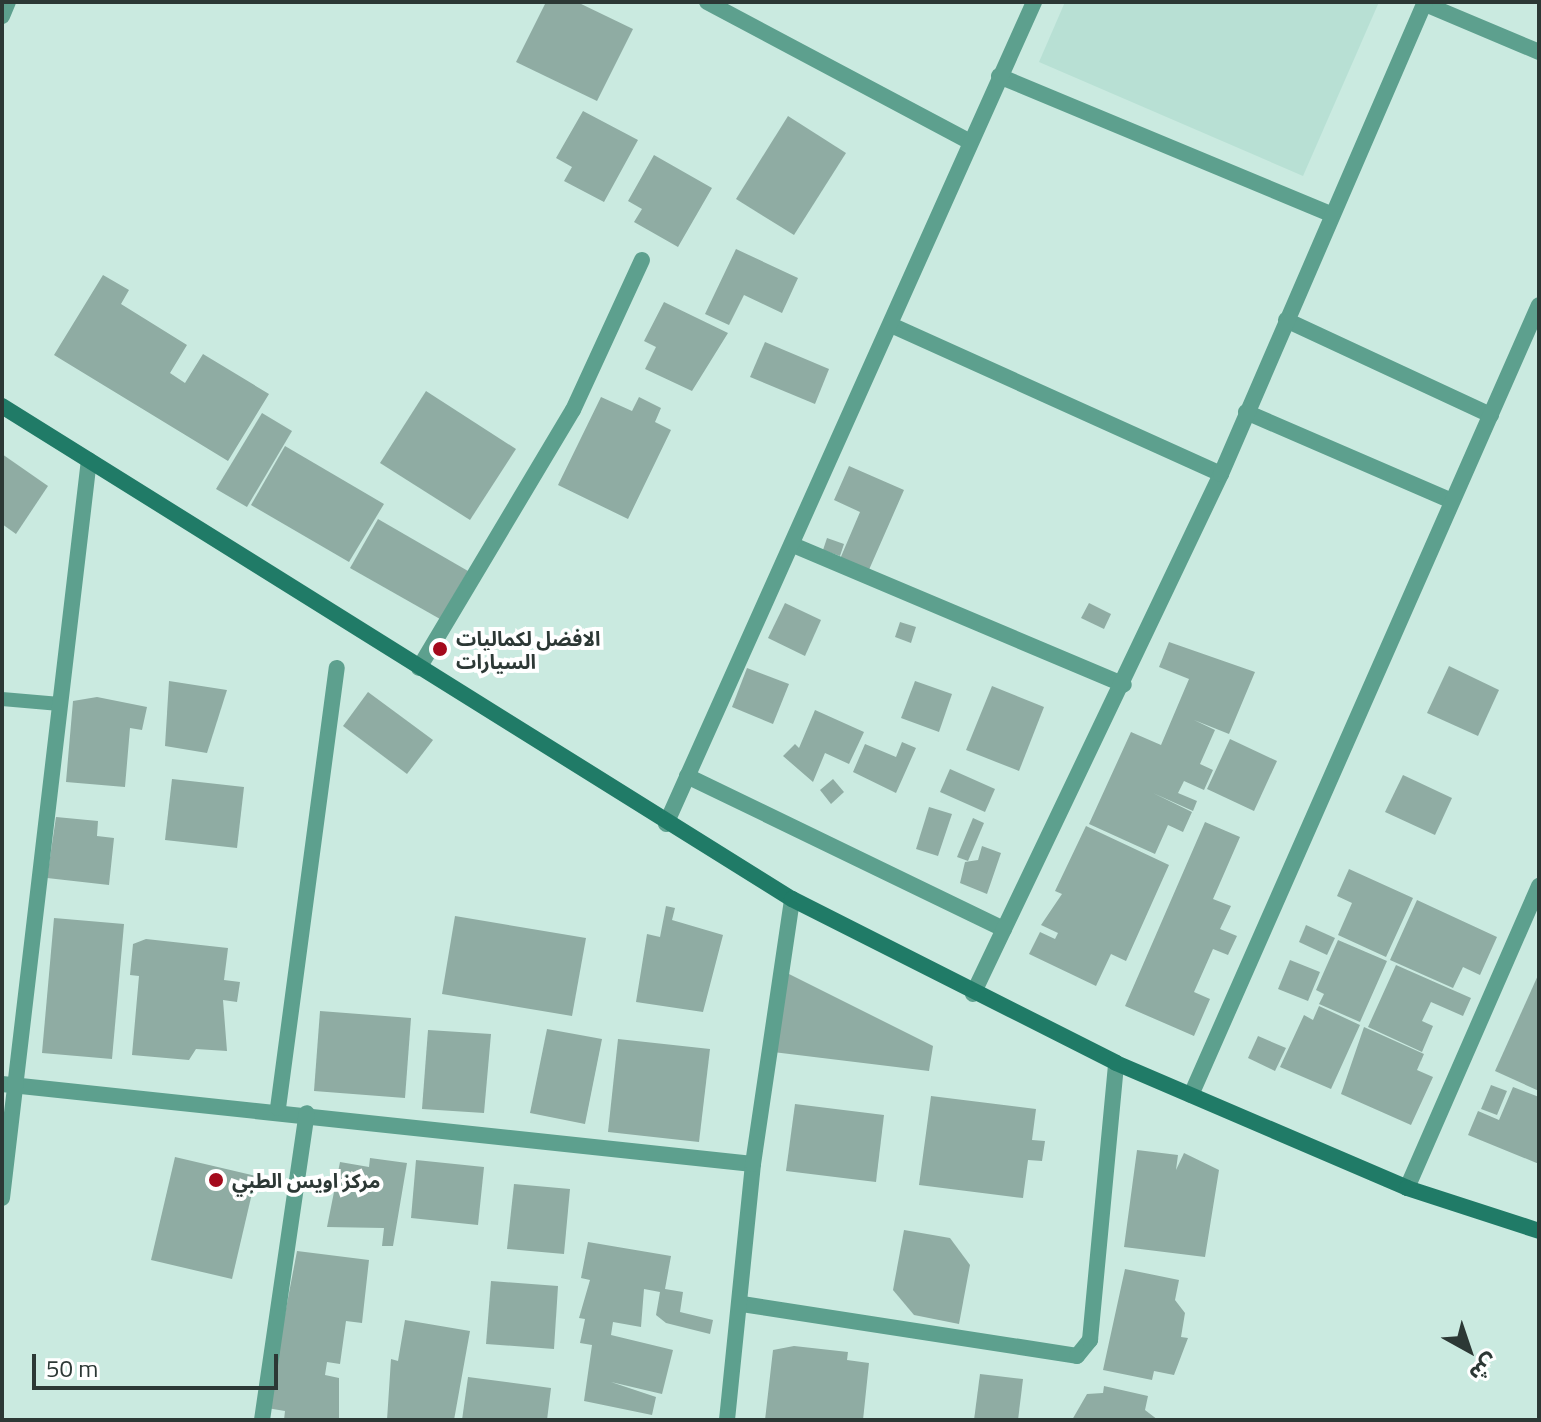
<!DOCTYPE html>
<html>
<head>
<meta charset="utf-8">
<style>
  body { margin:0 }
  #map { position:relative; width:1541px; height:1422px; overflow:hidden; background:#caeae0; font-family:"Titillium Web","Noto Sans Arabic",sans-serif }
  div>[style] { position:absolute }
  .built>* { inset:0; background:#b8e0d4 }
  .building>* { inset:0; background:#8faca3 }
  .lane>* { height:14px; margin:-7px; padding:0 7px; transform-origin:7px; border-radius:7px; background:#5da08e }
  .street>* { height:16px; margin:-8px; padding:0 8px; transform-origin:8px; border-radius:8px; background:#5da08e }
  .secondary>* { height:16px; margin:-8px; padding:0 8px; transform-origin:8px; border-radius:8px; background:#207b67 }
  .dots>* { width:22px; height:22px; translate:-50% -50%; box-sizing:border-box; border:4px solid #fff; border-radius:50% }
  span { translate:-50% -50%; white-space:nowrap; text-align:center; line-height:1.15; -webkit-text-stroke:8px #fff; paint-order:stroke }
  .poi-label { font-size:20px; color:#2c3835; font-weight:700 }
  .left { translate:0 -50%; text-align:left }
  .frame { position:absolute; inset:0; border:4px solid #2c3835; pointer-events:none }
  .north { position:absolute; left:1429px; top:1310px; width:80px; height:80px; -webkit-text-stroke:6px #fff; paint-order:stroke; rotate:140deg; font-size:22px; font-weight:700; line-height:32px; text-align:center; color:#2c3835 }
  .north::after { content:''; display:block; margin:auto; width:28px; height:36px; background:#2c3835; clip-path:polygon(50% 0,100% 100%,50% 72%,0 100%) }
  .scale { position:absolute; left:32px; top:1354px; width:246px; height:36px; box-sizing:border-box; border:4px solid #2c3835; border-top:0; padding-left:10px; font-size:24px; line-height:28px; white-space:nowrap; color:#2c3835; -webkit-text-stroke:6px #fff; paint-order:stroke }
</style>
</head>
<body>
<div id="map">
  <div class="built">
    <div style="clip-path:polygon(1065px 2px,1379px 2px,1303px 176px,1039px 62px)"></div>
  </div>
  <div class="building">
    <div style="clip-path:polygon(546px 2px,577px 2px,633px 29px,597px 101px,516px 62px)"></div>
    <div style="clip-path:polygon(583px 111px,638px 140px,604px 202px,564px 181px,572px 167px,556px 158px)"></div>
    <div style="clip-path:polygon(788px 116px,846px 153px,794px 235px,736px 199px)"></div>
    <div style="clip-path:polygon(654px 155px,712px 188px,678px 247px,634px 222px,642px 209px,628px 201px)"></div>
    <div style="clip-path:polygon(736px 249px,798px 278px,782px 313px,744px 295px,729px 325px,705px 314px)"></div>
    <div style="clip-path:polygon(103px 275px,129px 290px,121px 304px,187px 345px,170px 373px,185px 383px,203px 354px,269px 394px,228px 461px,54px 355px)"></div>
    <div style="clip-path:polygon(664px 302px,728px 333px,692px 391px,645px 369px,656px 347px,644px 341px)"></div>
    <div style="clip-path:polygon(765px 342px,829px 369px,815px 404px,750px 377px)"></div>
    <div style="clip-path:polygon(426px 391px,516px 449px,470px 520px,380px 463px)"></div>
    <div style="clip-path:polygon(601px 397px,632px 411px,639px 397px,661px 408px,655px 422px,671px 430px,628px 519px,558px 485px)"></div>
    <div style="clip-path:polygon(262px 413px,292px 431px,247px 507px,216px 489px)"></div>
    <div style="clip-path:polygon(285px 446px,384px 504px,349px 562px,251px 505px)"></div>
    <div style="clip-path:polygon(2px 454px,48px 486px,16px 534px,2px 524px)"></div>
    <div style="clip-path:polygon(849px 466px,904px 490px,868px 572px,840px 559px,860px 512px,834px 500px)"></div>
    <div style="clip-path:polygon(378px 519px,468px 571px,440px 619px,350px 568px)"></div>
    <div style="clip-path:polygon(827px 538px,844px 544px,840px 556px,823px 550px)"></div>
    <div style="clip-path:polygon(785px 603px,821px 620px,805px 656px,768px 638px)"></div>
    <div style="clip-path:polygon(1089px 603px,1111px 614px,1104px 629px,1081px 618px)"></div>
    <div style="clip-path:polygon(900px 622px,916px 627px,911px 643px,895px 637px)"></div>
    <div style="clip-path:polygon(1169px 642px,1255px 672px,1229px 734px,1194px 720px,1215px 730px,1200px 764px,1213px 770px,1204px 790px,1184px 781px,1178px 793px,1197px 801px,1193px 811px,1153px 793px,1192px 812px,1183px 832px,1168px 825px,1155px 854px,1089px 824px,1131px 732px,1161px 745px,1189px 679px,1159px 667px)"></div>
    <div style="clip-path:polygon(1449px 666px,1499px 690px,1478px 736px,1427px 713px)"></div>
    <div style="clip-path:polygon(747px 668px,789px 684px,773px 724px,732px 707px)"></div>
    <div style="clip-path:polygon(169px 681px,227px 690px,207px 753px,165px 746px)"></div>
    <div style="clip-path:polygon(915px 681px,952px 694px,939px 732px,901px 718px)"></div>
    <div style="clip-path:polygon(992px 686px,1044px 707px,1019px 771px,966px 750px)"></div>
    <div style="clip-path:polygon(368px 692px,433px 740px,407px 774px,343px 726px)"></div>
    <div style="clip-path:polygon(97px 697px,147px 707px,142px 730px,130px 728px,125px 787px,66px 782px,73px 701px)"></div>
    <div style="clip-path:polygon(815px 710px,864px 732px,849px 764px,825px 753px,813px 782px,783px 756px,795px 744px,799px 748px)"></div>
    <div style="clip-path:polygon(1230px 739px,1277px 761px,1254px 811px,1207px 789px)"></div>
    <div style="clip-path:polygon(902px 742px,916px 748px,896px 793px,853px 772px,865px 744px,896px 757px)"></div>
    <div style="clip-path:polygon(950px 769px,995px 789px,985px 812px,940px 792px)"></div>
    <div style="clip-path:polygon(1403px 775px,1452px 798px,1435px 835px,1385px 812px)"></div>
    <div style="clip-path:polygon(172px 779px,244px 787px,237px 848px,165px 840px)"></div>
    <div style="clip-path:polygon(833px 779px,844px 792px,831px 804px,820px 790px)"></div>
    <div style="clip-path:polygon(929px 807px,952px 814px,938px 856px,916px 849px)"></div>
    <div style="clip-path:polygon(56px 817px,98px 821px,97px 836px,114px 838px,109px 885px,47px 878px)"></div>
    <div style="clip-path:polygon(973px 818px,984px 823px,968px 861px,957px 857px)"></div>
    <div style="clip-path:polygon(1205px 822px,1240px 837px,1213px 899px,1231px 906px,1220px 929px,1237px 936px,1228px 955px,1213px 949px,1194px 992px,1210px 999px,1194px 1036px,1125px 1006px)"></div>
    <div style="clip-path:polygon(1086px 826px,1169px 865px,1126px 961px,1111px 954px,1096px 986px,1029px 954px,1040px 932px,1055px 939px,1058px 933px,1041px 925px,1062px 894px,1055px 891px)"></div>
    <div style="clip-path:polygon(982px 846px,1001px 853px,987px 894px,960px 883px,965px 862px,978px 860px)"></div>
    <div style="clip-path:polygon(1349px 869px,1413px 898px,1386px 957px,1338px 935px,1352px 903px,1337px 896px)"></div>
    <div style="clip-path:polygon(1417px 900px,1497px 937px,1480px 975px,1463px 967px,1453px 988px,1390px 960px)"></div>
    <div style="clip-path:polygon(666px 906px,675px 908px,672px 920px,723px 935px,703px 1012px,636px 1002px,647px 934px,660px 937px)"></div>
    <div style="clip-path:polygon(455px 916px,586px 938px,572px 1016px,442px 994px)"></div>
    <div style="clip-path:polygon(54px 918px,124px 924px,112px 1059px,42px 1053px)"></div>
    <div style="clip-path:polygon(1306px 925px,1335px 938px,1327px 955px,1299px 942px)"></div>
    <div style="clip-path:polygon(146px 939px,228px 948px,224px 980px,240px 982px,237px 1002px,223px 1000px,227px 1051px,196px 1049px,189px 1060px,132px 1055px,139px 976px,130px 975px,133px 944px)"></div>
    <div style="clip-path:polygon(1338px 940px,1387px 961px,1360px 1022px,1319px 1004px,1324px 994px,1316px 990px)"></div>
    <div style="clip-path:polygon(1290px 960px,1320px 972px,1308px 1001px,1278px 989px)"></div>
    <div style="clip-path:polygon(1396px 965px,1471px 998px,1463px 1016px,1431px 1002px,1422px 1021px,1433px 1026px,1422px 1052px,1368px 1027px)"></div>
    <div style="clip-path:polygon(787px 973px,933px 1046px,929px 1071px,773px 1052px)"></div>
    <div style="clip-path:polygon(1539px 973px,1539px 1091px,1495px 1071px)"></div>
    <div style="clip-path:polygon(1319px 1006px,1360px 1025px,1331px 1089px,1280px 1067px,1304px 1015px,1313px 1020px)"></div>
    <div style="clip-path:polygon(320px 1011px,411px 1018px,405px 1098px,314px 1091px)"></div>
    <div style="clip-path:polygon(1364px 1027px,1424px 1054px,1417px 1070px,1433px 1077px,1411px 1125px,1341px 1094px)"></div>
    <div style="clip-path:polygon(547px 1029px,602px 1039px,585px 1124px,530px 1113px)"></div>
    <div style="clip-path:polygon(428px 1030px,491px 1034px,484px 1113px,422px 1109px)"></div>
    <div style="clip-path:polygon(1258px 1036px,1286px 1048px,1275px 1071px,1248px 1058px)"></div>
    <div style="clip-path:polygon(618px 1039px,710px 1049px,699px 1142px,608px 1132px)"></div>
    <div style="clip-path:polygon(1491px 1085px,1507px 1091px,1497px 1115px,1481px 1109px)"></div>
    <div style="clip-path:polygon(1513px 1087px,1539px 1097px,1539px 1164px,1468px 1135px,1478px 1111px,1499px 1120px)"></div>
    <div style="clip-path:polygon(931px 1096px,1036px 1109px,1032px 1140px,1045px 1141px,1042px 1161px,1028px 1160px,1023px 1198px,919px 1185px)"></div>
    <div style="clip-path:polygon(795px 1104px,884px 1115px,876px 1182px,786px 1171px)"></div>
    <div style="clip-path:polygon(1137px 1150px,1178px 1155px,1176px 1170px,1184px 1153px,1219px 1170px,1205px 1257px,1124px 1247px)"></div>
    <div style="clip-path:polygon(175px 1157px,256px 1176px,232px 1279px,151px 1260px)"></div>
    <div style="clip-path:polygon(370px 1158px,407px 1163px,393px 1246px,382px 1246px,384px 1228px,327px 1227px,340px 1162px,369px 1167px)"></div>
    <div style="clip-path:polygon(416px 1160px,484px 1167px,478px 1225px,411px 1218px)"></div>
    <div style="clip-path:polygon(514px 1184px,570px 1189px,564px 1254px,507px 1249px)"></div>
    <div style="clip-path:polygon(904px 1230px,950px 1238px,970px 1265px,959px 1324px,914px 1315px,893px 1290px)"></div>
    <div style="clip-path:polygon(588px 1242px,671px 1256px,665px 1289px,683px 1292px,680px 1312px,713px 1320px,710px 1334px,666px 1323px,656px 1315px,660px 1292px,644px 1289px,641px 1327px,613px 1322px,611px 1335px,673px 1350px,662px 1394px,611px 1382px,656px 1397px,652px 1415px,584px 1401px,592px 1345px,580px 1343px,585px 1319px,579px 1318px,590px 1280px,581px 1278px)"></div>
    <div style="clip-path:polygon(297px 1251px,369px 1260px,362px 1323px,346px 1321px,340px 1364px,327px 1362px,325px 1375px,339px 1378px,339px 1420px,284px 1420px,285px 1411px,267px 1408px)"></div>
    <div style="clip-path:polygon(1125px 1269px,1179px 1280px,1175px 1300px,1185px 1313px,1181px 1337px,1188px 1338px,1174px 1375px,1154px 1371px,1152px 1380px,1103px 1370px)"></div>
    <div style="clip-path:polygon(491px 1281px,558px 1286px,554px 1349px,486px 1344px)"></div>
    <div style="clip-path:polygon(405px 1320px,470px 1331px,454px 1420px,387px 1420px,391px 1359px,398px 1361px)"></div>
    <div style="clip-path:polygon(794px 1346px,848px 1352px,847px 1360px,869px 1363px,863px 1420px,765px 1420px,773px 1350px)"></div>
    <div style="clip-path:polygon(980px 1374px,1023px 1379px,1018px 1420px,974px 1420px)"></div>
    <div style="clip-path:polygon(468px 1377px,551px 1388px,547px 1420px,462px 1420px)"></div>
    <div style="clip-path:polygon(1104px 1386px,1148px 1396px,1145px 1410px,1158px 1420px,1072px 1420px,1087px 1394px,1103px 1393px)"></div>
  </div>
  <div class="lane">
    <div style="left:2px;top:699px;width:58px;rotate:4.9deg"></div>
  </div>
  <div class="street">
    <div style="left:707px;top:2px;width:298px;rotate:28deg"></div>
    <div style="left:1425px;top:4px;width:124px;rotate:22.8deg"></div>
    <div style="left:2px;top:16px;width:15px;rotate:-67deg"></div>
    <div style="left:999px;top:76px;width:360px;rotate:22.6deg"></div>
    <div style="left:1286px;top:320px;width:226px;rotate:24.9deg"></div>
    <div style="left:891px;top:325px;width:362px;rotate:24.3deg"></div>
    <div style="left:1246px;top:412px;width:224px;rotate:23.4deg"></div>
    <div style="left:793px;top:545px;width:359px;rotate:22.9deg"></div>
    <div style="left:419px;top:668px;width:300px;rotate:-59.2deg"></div>
    <div style="left:573px;top:410px;width:165px;rotate:-65.3deg"></div>
    <div style="left:687px;top:776px;width:352px;rotate:25.8deg"></div>
    <div style="left:666px;top:824px;width:901px;rotate:-65.88deg"></div>
    <div style="left:973px;top:994px;width:576px;rotate:-64.5deg"></div>
    <div style="left:1221px;top:474px;width:514px;rotate:-66.63deg"></div>
    <div style="left:2px;top:1084px;width:755px;rotate:6.08deg"></div>
    <div style="left:1191px;top:1095px;width:863px;rotate:-66.23deg"></div>
    <div style="left:278px;top:1108px;width:444px;rotate:-82.4deg"></div>
    <div style="left:1407px;top:1188px;width:330px;rotate:-66.4deg"></div>
    <div style="left:2px;top:1198px;width:743px;rotate:-83.28deg"></div>
    <div style="left:742px;top:1304px;width:339px;rotate:8.8deg"></div>
    <div style="left:1077px;top:1356px;width:21px;rotate:-51deg"></div>
    <div style="left:1090px;top:1340px;width:278px;rotate:-84.6deg"></div>
    <div style="left:262px;top:1420px;width:310px;rotate:-81.7deg"></div>
    <div style="left:727px;top:1420px;width:257px;rotate:-84.2deg"></div>
    <div style="left:753px;top:1164px;width:268px;rotate:-81.6deg"></div>
  </div>
  <div class="secondary">
    <div style="left:2px;top:406px;width:931px;rotate:31.97deg"></div>
    <div style="left:792px;top:899px;width:363px;rotate:26.8deg"></div>
    <div style="left:1116px;top:1063px;width:317px;rotate:23.2deg"></div>
    <div style="left:1407px;top:1188px;width:139px;rotate:18deg"></div>
  </div>
  <div class="dots">
    <div style="left:440px;top:649px;background:#a40a1c"></div>
    <div style="left:216px;top:1180px;background:#a40a1c"></div>
  </div>
  <div class="poi-label">
    <span class="left" style="left:456px;top:650px">الافضل لكماليات<br>السيارات</span>
    <span class="left" style="left:232px;top:1180px">مركز اويس الطبي</span>
  </div>
  <div class="frame"></div>
  <div class="north">ش</div>
  <div class="scale">50 m</div>
</div>
</body>
</html>
